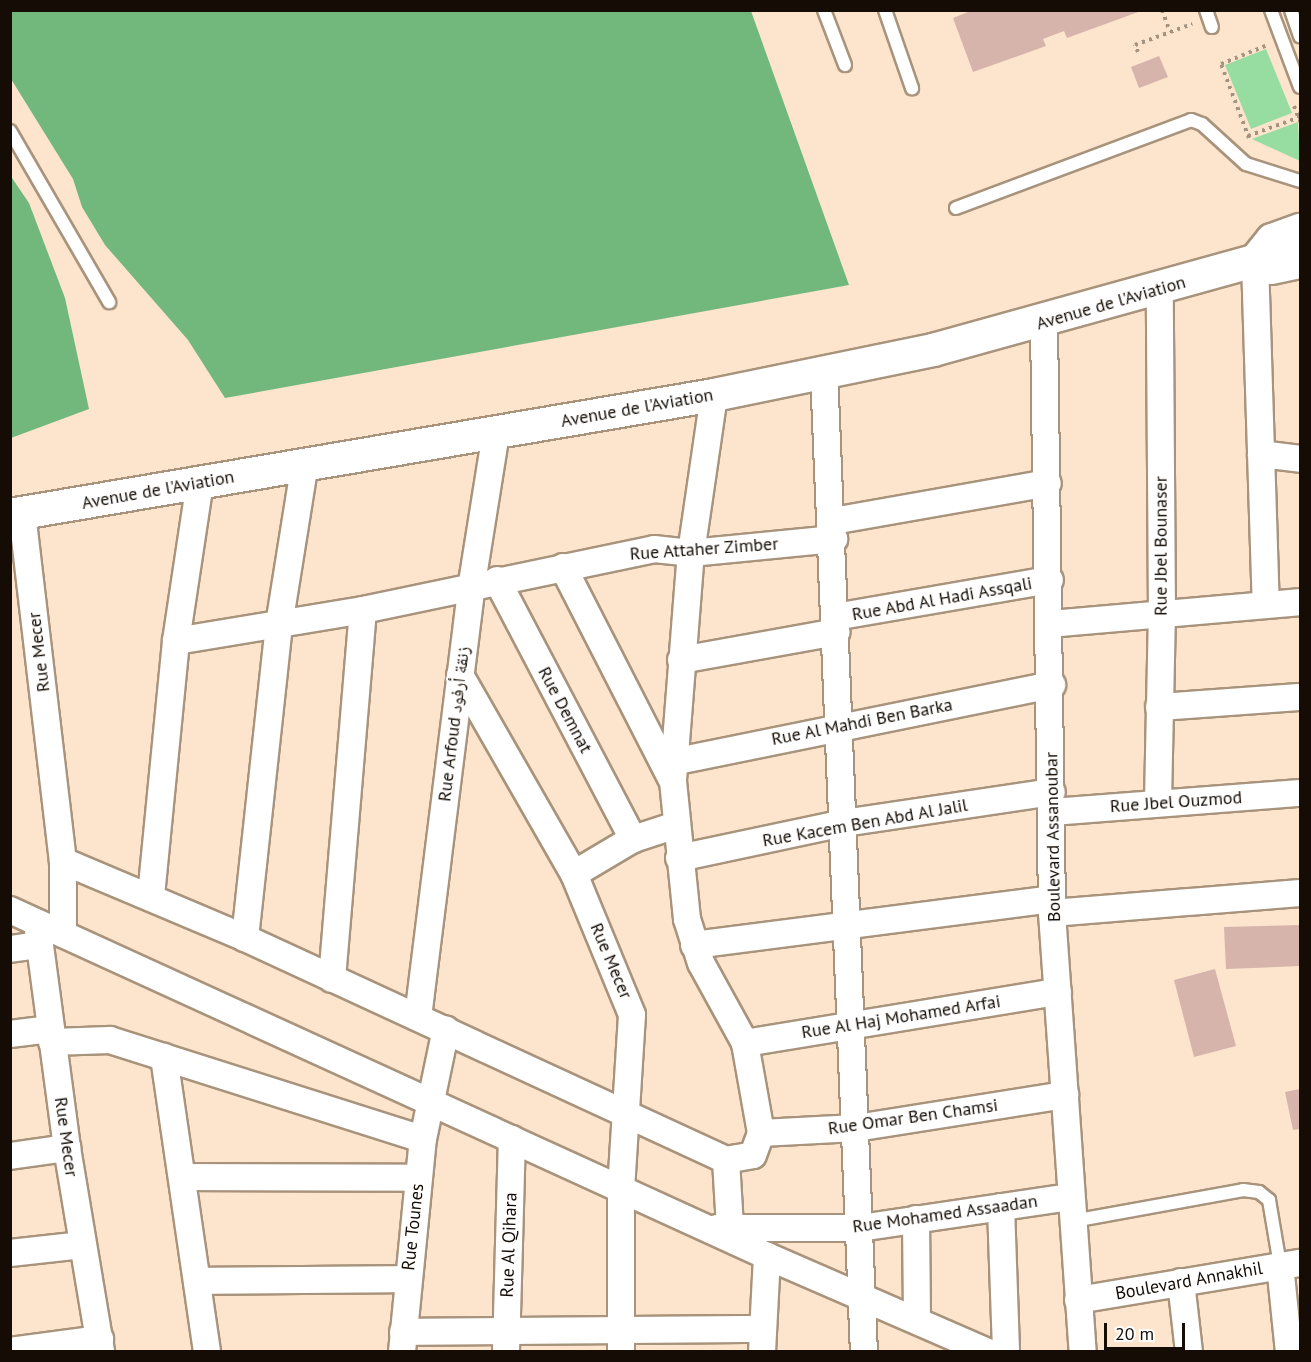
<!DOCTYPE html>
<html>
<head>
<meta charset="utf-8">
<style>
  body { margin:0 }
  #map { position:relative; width:1311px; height:1362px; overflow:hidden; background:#fde5cd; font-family:"PT Sans","Noto Naskh Arabic",sans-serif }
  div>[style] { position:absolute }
  .green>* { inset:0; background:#97dda2 }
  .forest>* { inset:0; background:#72b87d }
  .building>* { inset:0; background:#d6b4ac }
  .path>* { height:4px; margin-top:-2px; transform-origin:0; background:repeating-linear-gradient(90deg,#a59381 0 3px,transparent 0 7.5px) }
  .roads { filter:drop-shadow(2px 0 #a8937c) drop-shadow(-2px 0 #a8937c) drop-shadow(0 2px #a8937c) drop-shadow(0 -2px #a8937c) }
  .service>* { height:12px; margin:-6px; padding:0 6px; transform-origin:6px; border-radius:6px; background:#fff }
  .minor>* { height:26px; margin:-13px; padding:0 13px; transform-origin:13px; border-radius:13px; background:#fff }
  .tertiary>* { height:32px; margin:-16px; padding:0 16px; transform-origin:16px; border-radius:16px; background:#fff }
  span { translate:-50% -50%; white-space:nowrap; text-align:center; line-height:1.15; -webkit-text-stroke:4.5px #fff; paint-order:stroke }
  .street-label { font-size:18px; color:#150d05 }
  .frame { position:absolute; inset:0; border:12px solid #150d05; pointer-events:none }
  .scale { position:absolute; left:1104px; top:1323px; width:81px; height:27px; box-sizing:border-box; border:3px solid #150d05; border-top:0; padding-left:8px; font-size:18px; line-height:21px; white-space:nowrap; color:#150d05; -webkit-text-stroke:4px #fff; paint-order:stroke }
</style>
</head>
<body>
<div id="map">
  <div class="green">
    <div style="clip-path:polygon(1266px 49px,1292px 113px,1251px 129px,1225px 65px)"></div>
    <div style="clip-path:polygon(1298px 122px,1300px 161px,1252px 139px)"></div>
  </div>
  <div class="forest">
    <div style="clip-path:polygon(10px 11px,751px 11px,849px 285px,225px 398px,188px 340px,105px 245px,82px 207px,73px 179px,11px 79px)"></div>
    <div style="clip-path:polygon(10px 175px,29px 203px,65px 298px,89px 409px,11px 438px)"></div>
  </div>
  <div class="building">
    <div style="clip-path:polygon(973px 10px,1141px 10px,1141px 11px,1067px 38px,1064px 31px,1043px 39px,1046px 46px,973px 72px,953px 18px)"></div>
    <div style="clip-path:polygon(1159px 56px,1168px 77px,1139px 88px,1131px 67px)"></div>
    <div style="clip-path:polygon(1300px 925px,1300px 966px,1226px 969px,1224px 927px)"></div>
    <div style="clip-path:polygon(1215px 969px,1236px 1046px,1194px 1057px,1174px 980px)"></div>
    <div style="clip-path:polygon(1300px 1089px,1300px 1129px,1293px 1130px,1285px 1092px)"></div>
  </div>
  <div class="path">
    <div style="left:1162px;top:10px;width:23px;rotate:70deg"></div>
    <div style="left:1138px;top:52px;width:8px;rotate:-113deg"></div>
    <div style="left:1135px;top:45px;width:61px;rotate:-20.2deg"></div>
    <div style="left:1294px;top:106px;width:17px;rotate:69deg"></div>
    <div style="left:1248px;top:136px;width:55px;rotate:-20.1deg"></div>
    <div style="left:1249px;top:138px;width:79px;rotate:-110.7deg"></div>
    <div style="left:1221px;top:64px;width:48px;rotate:-22.2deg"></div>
  </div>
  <div class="roads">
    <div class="service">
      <div style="left:824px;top:10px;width:59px;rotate:69.1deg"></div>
      <div style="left:885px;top:10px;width:83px;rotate:70.9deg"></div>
      <div style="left:1206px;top:10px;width:18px;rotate:71deg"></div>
      <div style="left:1271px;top:10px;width:82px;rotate:69.4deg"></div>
      <div style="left:1291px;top:10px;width:28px;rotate:71deg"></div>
      <div style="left:10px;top:131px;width:198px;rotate:59.9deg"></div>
      <div style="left:956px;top:208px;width:251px;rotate:-20.5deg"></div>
      <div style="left:1191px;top:120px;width:12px;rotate:20deg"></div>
      <div style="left:1202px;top:124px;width:59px;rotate:42.3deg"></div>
      <div style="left:1246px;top:164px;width:57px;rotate:17.5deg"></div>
      <div style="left:1073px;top:1221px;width:173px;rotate:-10.3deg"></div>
      <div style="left:1243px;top:1190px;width:16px;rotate:7deg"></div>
      <div style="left:1259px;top:1192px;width:13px;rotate:39deg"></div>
      <div style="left:1269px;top:1200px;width:66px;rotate:80.4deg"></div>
    </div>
    <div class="minor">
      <div style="left:1255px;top:261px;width:342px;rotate:88.2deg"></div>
      <div style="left:1044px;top:322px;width:591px;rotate:89.22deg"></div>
      <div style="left:1052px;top:913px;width:440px;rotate:86deg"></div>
      <div style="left:824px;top:371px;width:982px;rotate:87.67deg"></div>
      <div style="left:1261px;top:454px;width:39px;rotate:7deg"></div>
      <div style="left:22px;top:513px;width:350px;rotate:83.3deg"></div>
      <div style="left:63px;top:861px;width:73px;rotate:90deg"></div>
      <div style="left:833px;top:521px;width:218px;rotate:-10deg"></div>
      <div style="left:563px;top:567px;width:239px;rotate:62.9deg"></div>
      <div style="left:497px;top:580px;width:293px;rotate:62.3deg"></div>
      <div style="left:835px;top:617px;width:218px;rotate:-9.8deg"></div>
      <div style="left:1050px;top:624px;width:251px;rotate:-5deg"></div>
      <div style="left:176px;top:641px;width:190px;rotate:-9.4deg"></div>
      <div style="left:363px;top:610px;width:297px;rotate:-11.8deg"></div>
      <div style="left:654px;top:549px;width:37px;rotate:6deg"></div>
      <div style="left:691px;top:553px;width:144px;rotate:-5.6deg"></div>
      <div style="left:681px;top:660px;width:158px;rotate:-10.2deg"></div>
      <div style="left:460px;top:675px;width:229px;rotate:60.2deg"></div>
      <div style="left:574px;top:874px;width:152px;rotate:67.6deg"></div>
      <div style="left:632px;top:1015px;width:174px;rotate:93.6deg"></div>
      <div style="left:621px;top:1189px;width:163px;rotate:90deg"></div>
      <div style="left:1159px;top:707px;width:141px;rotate:-4.1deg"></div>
      <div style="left:673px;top:762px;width:387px;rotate:-11.5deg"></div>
      <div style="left:1158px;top:802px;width:188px;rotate:-88.8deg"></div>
      <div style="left:1162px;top:614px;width:324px;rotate:-90.4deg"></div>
      <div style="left:1052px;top:812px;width:249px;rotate:-4.4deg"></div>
      <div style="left:679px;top:858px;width:169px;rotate:-12deg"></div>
      <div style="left:844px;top:823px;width:210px;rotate:-8.5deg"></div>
      <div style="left:63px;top:861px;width:198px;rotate:22.9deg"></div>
      <div style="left:245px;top:938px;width:530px;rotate:24.78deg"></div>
      <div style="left:726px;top:1160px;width:27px;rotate:-10deg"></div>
      <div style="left:753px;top:1155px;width:23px;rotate:-70deg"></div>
      <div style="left:761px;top:1133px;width:91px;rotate:-100.1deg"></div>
      <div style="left:745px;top:1043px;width:91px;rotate:-118.8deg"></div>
      <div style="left:701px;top:963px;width:46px;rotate:-107.7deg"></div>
      <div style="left:687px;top:919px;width:140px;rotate:-95.8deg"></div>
      <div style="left:673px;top:780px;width:228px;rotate:-85.5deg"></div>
      <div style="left:691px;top:553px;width:160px;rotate:-81.7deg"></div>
      <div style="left:574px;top:874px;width:69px;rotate:-30.7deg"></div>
      <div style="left:633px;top:839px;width:45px;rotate:-18deg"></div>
      <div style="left:151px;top:896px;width:256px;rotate:-84.4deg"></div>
      <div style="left:176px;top:641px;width:160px;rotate:-81.4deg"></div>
      <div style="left:10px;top:910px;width:832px;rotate:24.56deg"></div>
      <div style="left:767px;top:1256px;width:241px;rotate:23.5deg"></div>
      <div style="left:1052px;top:913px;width:249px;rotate:-4.6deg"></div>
      <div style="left:37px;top:923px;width:227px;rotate:82.4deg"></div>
      <div style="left:67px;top:1148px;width:207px;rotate:80.5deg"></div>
      <div style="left:245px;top:938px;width:315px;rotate:-83.8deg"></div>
      <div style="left:279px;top:625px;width:164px;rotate:-80.9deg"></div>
      <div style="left:694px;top:945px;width:361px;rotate:-7.3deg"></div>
      <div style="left:10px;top:949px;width:30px;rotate:-8deg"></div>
      <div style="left:332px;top:979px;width:370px;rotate:-85.2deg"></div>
      <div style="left:418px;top:1017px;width:431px;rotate:-82.9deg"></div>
      <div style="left:471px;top:589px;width:158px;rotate:-80.9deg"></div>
      <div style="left:10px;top:1034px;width:41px;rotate:-7deg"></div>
      <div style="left:52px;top:1042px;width:58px;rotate:-2deg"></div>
      <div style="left:110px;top:1040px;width:328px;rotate:17.6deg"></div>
      <div style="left:745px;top:1043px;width:317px;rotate:-9.3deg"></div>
      <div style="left:164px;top:1057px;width:298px;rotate:81.7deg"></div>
      <div style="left:761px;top:1133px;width:95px;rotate:-3deg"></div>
      <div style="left:856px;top:1128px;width:212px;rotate:-9deg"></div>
      <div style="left:10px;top:1156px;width:58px;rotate:-8deg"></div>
      <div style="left:726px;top:1160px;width:68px;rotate:86.6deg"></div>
      <div style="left:182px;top:1177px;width:236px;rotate:0.2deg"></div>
      <div style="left:1001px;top:1207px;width:145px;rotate:88deg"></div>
      <div style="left:916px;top:1219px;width:101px;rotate:89.4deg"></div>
      <div style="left:717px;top:1228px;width:143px"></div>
      <div style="left:860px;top:1228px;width:213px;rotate:-8.4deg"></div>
      <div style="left:10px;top:1253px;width:73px;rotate:-6.3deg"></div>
      <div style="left:1280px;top:1265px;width:87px;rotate:84.1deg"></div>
      <div style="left:197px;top:1281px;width:211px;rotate:-0.5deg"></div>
      <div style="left:1181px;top:1282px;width:70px;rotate:83.5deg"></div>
      <div style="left:1078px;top:1300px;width:225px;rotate:-9.5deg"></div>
      <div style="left:403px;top:1332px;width:359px;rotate:-0.5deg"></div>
      <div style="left:10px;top:1351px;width:91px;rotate:-7.6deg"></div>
      <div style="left:506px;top:1351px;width:212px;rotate:-88.4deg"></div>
      <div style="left:402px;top:1352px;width:214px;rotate:-84.4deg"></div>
      <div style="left:423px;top:1139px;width:112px;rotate:-78.2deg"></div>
      <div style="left:762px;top:1352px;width:96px;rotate:-87deg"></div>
    </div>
    <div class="tertiary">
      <div style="left:1255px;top:261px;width:27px;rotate:-51deg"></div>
      <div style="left:1272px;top:240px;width:30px;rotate:-20deg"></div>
      <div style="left:10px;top:515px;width:714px;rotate:-9.67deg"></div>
      <div style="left:714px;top:395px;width:224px;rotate:-11.6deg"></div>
      <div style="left:933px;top:350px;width:334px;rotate:-15.5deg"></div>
      <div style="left:1255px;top:261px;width:17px;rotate:24deg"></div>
      <div style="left:1271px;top:268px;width:30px;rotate:-12deg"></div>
    </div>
  </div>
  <div class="street-label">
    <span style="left:1111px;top:303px;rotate:-16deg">Avenue de l'Aviation</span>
    <span style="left:637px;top:408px;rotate:-10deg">Avenue de l'Aviation</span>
    <span style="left:158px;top:490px;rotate:-10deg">Avenue de l'Aviation</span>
    <span style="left:1161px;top:546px;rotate:-90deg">Rue Jbel Bounaser</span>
    <span style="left:704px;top:549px;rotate:-4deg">Rue Attaher Zimber</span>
    <span style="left:942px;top:599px;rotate:-10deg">Rue Abd Al Hadi Assqali</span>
    <span style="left:39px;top:652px;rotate:-97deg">Rue Mecer</span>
    <span style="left:565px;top:710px;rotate:62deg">Rue Demnat</span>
    <span style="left:862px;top:722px;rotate:-11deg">Rue Al Mahdi Ben Barka</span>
    <span style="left:454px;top:724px;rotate:-83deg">Rue Arfoud زنقة أرفود</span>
    <span style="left:1176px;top:802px;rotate:-4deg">Rue Jbel Ouzmod</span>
    <span style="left:865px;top:823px;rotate:-10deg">Rue Kacem Ben Abd Al Jalil</span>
    <span style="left:1053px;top:837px;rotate:-91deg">Boulevard Assanoubar</span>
    <span style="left:611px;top:961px;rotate:67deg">Rue Mecer</span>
    <span style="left:901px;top:1017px;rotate:-9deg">Rue Al Haj Mohamed Arfai</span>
    <span style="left:913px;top:1117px;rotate:-8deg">Rue Omar Ben Chamsi</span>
    <span style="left:66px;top:1137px;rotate:82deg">Rue Mecer</span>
    <span style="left:945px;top:1214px;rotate:-8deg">Rue Mohamed Assaadan</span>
    <span style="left:413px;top:1227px;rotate:-84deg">Rue Tounes</span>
    <span style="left:509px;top:1245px;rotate:-88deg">Rue Al Qihara</span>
    <span style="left:1189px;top:1281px;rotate:-10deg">Boulevard Annakhil</span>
  </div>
  <div class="frame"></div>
  <div class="scale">20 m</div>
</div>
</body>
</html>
